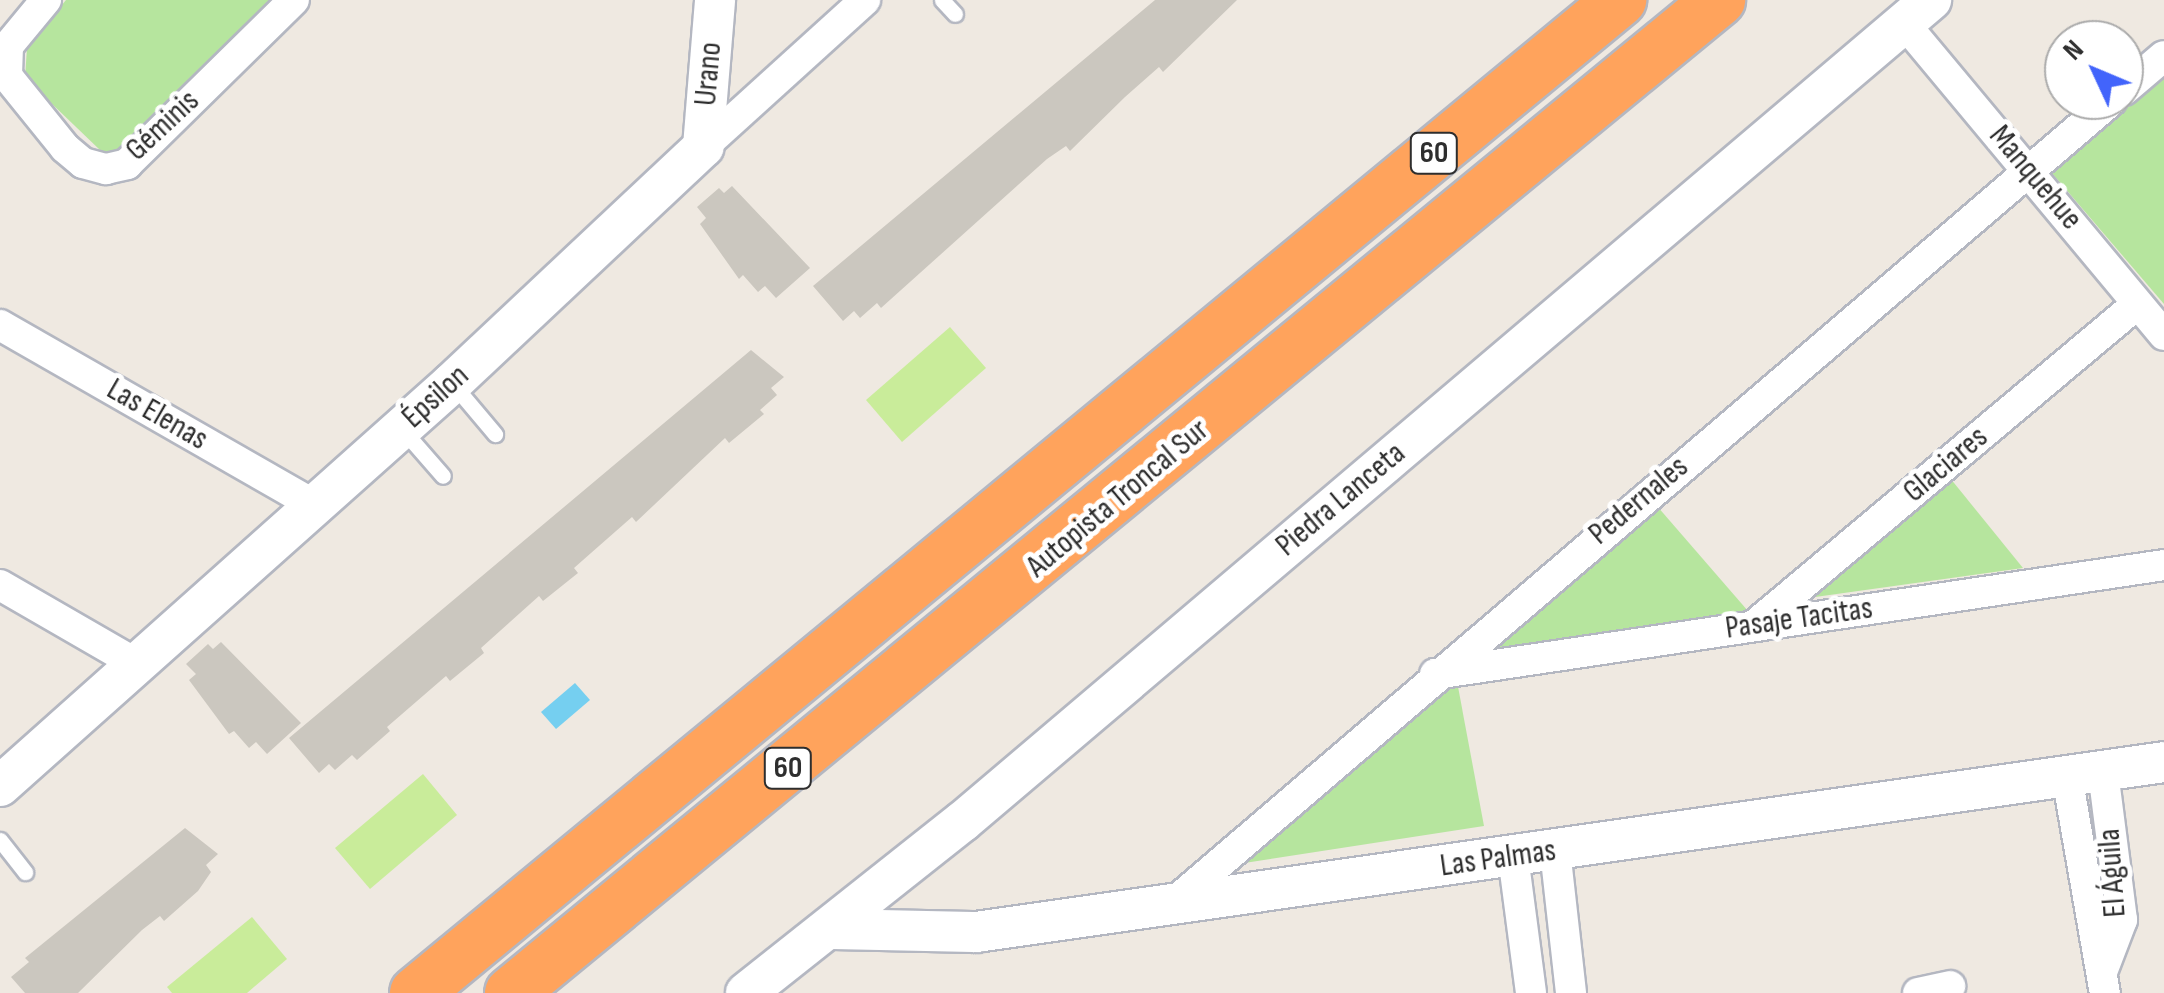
<!DOCTYPE html>
<html>
<head>
<meta charset="utf-8">
<style>
  body { margin:0 }
  #map { position:relative; width:2164px; height:993px; overflow:hidden; background:#efe9e1; font-family:"Sofia Sans Condensed",sans-serif }
  div>[style] { position:absolute }
  .green>* { inset:0; background:#b6e59e }
  .pitch>* { inset:0; background:#c9ec9a }
  .water>* { inset:0; background:#75cff0 }
  .building>* { inset:0; background:#cbc7bf }
  .roads { filter:drop-shadow(2px 0 #b4b7c1) drop-shadow(-2px 0 #b4b7c1) drop-shadow(0 2px #b4b7c1) drop-shadow(0 -2px #b4b7c1) }
  .lane>* { height:15px; margin:-7.5px; padding:0 7.5px; transform-origin:7.5px; border-radius:7.5px; background:#fff }
  .street>* { height:30px; margin:-15px; padding:0 15px; transform-origin:15px; border-radius:15px; background:#fff }
  .secondary>* { height:40px; margin:-20px; padding:0 20px; transform-origin:20px; border-radius:20px; background:#fff }
  .highway>* { height:52px; margin:-26px; padding:0 26px; transform-origin:26px; border-radius:26px; background:#ffa35c }
  span { translate:-50% -50%; white-space:nowrap; text-align:center; line-height:1.15; -webkit-text-stroke:10px #fff; paint-order:stroke }
  .shield-label span { padding:2px 8px; background:#fff; border:2px solid; border-radius:8px; -webkit-text-stroke-width:0 }
  .shield-label { font-size:30px; color:#2e2e2e; font-weight:700 }
  .street-label { font-size:32px; color:#2e2e2e }
  .north { position:absolute; left:2044px; top:20px; width:100px; height:100px; box-sizing:border-box; background:#fff; border:2px solid #ababab; border-radius:50%; rotate:314deg; font-size:28px; font-weight:700; line-height:40px; text-align:center; color:#2e2e2e }
  .north::after { content:''; display:block; margin:auto; width:35px; height:45px; background:#4264fb; clip-path:polygon(50% 0,100% 100%,50% 72%,0 100%) }
</style>
</head>
<body>
<div id="map">
  <div class="green">
    <div style="clip-path:polygon(66px 0,270px 0,126px 151px,101px 151px,25px 78px,27px 48px)"></div>
    <div style="clip-path:polygon(2164px 74px,2164px 304px,2051px 172px)"></div>
    <div style="clip-path:polygon(1950px 478px,2023px 568px,1808px 598px)"></div>
    <div style="clip-path:polygon(1657px 506px,1748px 611px,1483px 656px)"></div>
    <div style="clip-path:polygon(1456px 676px,1484px 826px,1238px 864px)"></div>
  </div>
  <div class="pitch">
    <div style="clip-path:polygon(950px 327px,986px 368px,902px 442px,866px 400px)"></div>
    <div style="clip-path:polygon(423px 774px,457px 815px,370px 889px,335px 848px)"></div>
    <div style="clip-path:polygon(252px 917px,287px 959px,247px 993px,172px 993px,167px 987px)"></div>
  </div>
  <div class="water">
    <div style="clip-path:polygon(575px 683px,590px 700px,556px 729px,541px 712px)"></div>
  </div>
  <div class="building">
    <div style="clip-path:polygon(1155px 0,1237px 0,1163px 72px,1159px 67px,1125px 97px,1070px 151px,1066px 146px,1047px 159px,881px 308px,877px 303px,860px 318px,854px 311px,843px 321px,813px 286px)"></div>
    <div style="clip-path:polygon(732px 186px,810px 268px,776px 298px,765px 286px,758px 292px,743px 275px,739px 279px,700px 224px,706px 218px,697px 207px,719px 188px,724px 193px)"></div>
    <div style="clip-path:polygon(751px 350px,784px 377px,771px 388px,777px 395px,760px 410px,764px 414px,729px 443px,725px 438px,636px 522px,632px 517px,591px 553px,574px 568px,578px 573px,543px 601px,539px 596px,481px 648px,484px 653px,450px 681px,446px 676px,387px 727px,390px 731px,357px 760px,352px 755px,335px 770px,329px 764px,319px 773px,289px 738px)"></div>
    <div style="clip-path:polygon(221px 642px,301px 723px,267px 754px,256px 742px,249px 748px,234px 731px,229px 734px,189px 680px,196px 674px,186px 664px,208px 644px,213px 649px)"></div>
    <div style="clip-path:polygon(185px 828px,218px 854px,206px 865px,211px 872px,198px 891px,164px 921px,160px 916px,142px 930px,78px 993px,25px 993px,11px 977px,29px 962px,25px 958px)"></div>
  </div>
  <div class="roads">
    <div class="lane">
      <div style="left:942px;top:0;width:19px;rotate:47deg"></div>
      <div style="left:452px;top:383px;width:67px;rotate:49.9deg"></div>
      <div style="left:402px;top:429px;width:62px;rotate:48.9deg"></div>
      <div style="left:0;top:840px;width:41px;rotate:52deg"></div>
    </div>
    <div class="street">
      <div style="left:46px;top:0;width:60px;rotate:129.6deg"></div>
      <div style="left:8px;top:46px;width:30px;rotate:92deg"></div>
      <div style="left:7px;top:76px;width:92px;rotate:51.1deg"></div>
      <div style="left:65px;top:148px;width:23px;rotate:40deg"></div>
      <div style="left:83px;top:163px;width:24px;rotate:15deg"></div>
      <div style="left:106px;top:169px;width:22px;rotate:-13deg"></div>
      <div style="left:127px;top:164px;width:234px;rotate:-44.5deg"></div>
      <div style="left:1904px;top:23px;width:406px;rotate:50.2deg"></div>
      <div style="left:2124px;top:90px;width:52px;rotate:-40.4deg"></div>
      <div style="left:703px;top:147px;width:219px;rotate:-42.2deg"></div>
      <div style="left:0;top:325px;width:362px;rotate:29.8deg"></div>
      <div style="left:0;top:585px;width:158px;rotate:30deg"></div>
      <div style="left:1757px;top:623px;width:496px;rotate:-40deg"></div>
      <div style="left:1435px;top:674px;width:737px;rotate:-8.5deg"></div>
      <div style="left:2067px;top:776px;width:220px;rotate:80.1deg"></div>
      <div style="left:1555px;top:850px;width:144px;rotate:83.6deg"></div>
      <div style="left:1513px;top:856px;width:138px;rotate:82.5deg"></div>
      <div style="left:1172px;top:904px;width:1237px;rotate:-40.54deg"></div>
      <div style="left:2102px;top:972px;width:56px;rotate:-69deg"></div>
      <div style="left:2122px;top:920px;width:150px;rotate:-97.3deg"></div>
      <div style="left:1918px;top:993px;width:33px;rotate:-12deg"></div>
    </div>
    <div class="secondary">
      <div style="left:0;top:786px;width:606px;rotate:-41.72deg"></div>
      <div style="left:452px;top:383px;width:345px;rotate:-43.2deg"></div>
      <div style="left:703px;top:147px;width:147px;rotate:-85.3deg"></div>
      <div style="left:830px;top:929px;width:146px;rotate:1.2deg"></div>
      <div style="left:976px;top:932px;width:1200px;rotate:-8.14deg"></div>
      <div style="left:746px;top:993px;width:275px;rotate:-38.4deg"></div>
      <div style="left:962px;top:822px;width:1271px;rotate:-40.31deg"></div>
    </div>
    <div class="highway">
      <div style="left:416px;top:993px;width:1561px;rotate:-39.51deg"></div>
      <div style="left:511px;top:993px;width:1564px;rotate:-39.42deg"></div>
    </div>
  </div>
  <div class="shield-label">
    <span style="left:1434px;top:153px">60</span>
    <span style="left:788px;top:768px">60</span>
  </div>
  <div class="street-label">
    <span style="left:709px;top:74px;rotate:-85deg">Urano</span>
    <span style="left:163px;top:126px;rotate:-43deg">Géminis</span>
    <span style="left:2035px;top:178px;rotate:50deg">Manquehue</span>
    <span style="left:436px;top:397px;rotate:-42deg">Épsilon</span>
    <span style="left:157px;top:415px;rotate:30deg">Las Elenas</span>
    <span style="left:1946px;top:465px;rotate:-40deg">Glaciares</span>
    <span style="left:1118px;top:499px;rotate:-40deg">Autopista Troncal Sur</span>
    <span style="left:1341px;top:500px;rotate:-40deg">Piedra Lanceta</span>
    <span style="left:1639px;top:501px;rotate:-40deg">Pedernales</span>
    <span style="left:1799px;top:619px;rotate:-8deg">Pasaje Tacitas</span>
    <span style="left:1498px;top:859px;rotate:-8deg">Las Palmas</span>
    <span style="left:2113px;top:873px;rotate:-94deg">El Águila</span>
  </div>
  <div class="north">N</div>
</div>
</body>
</html>
